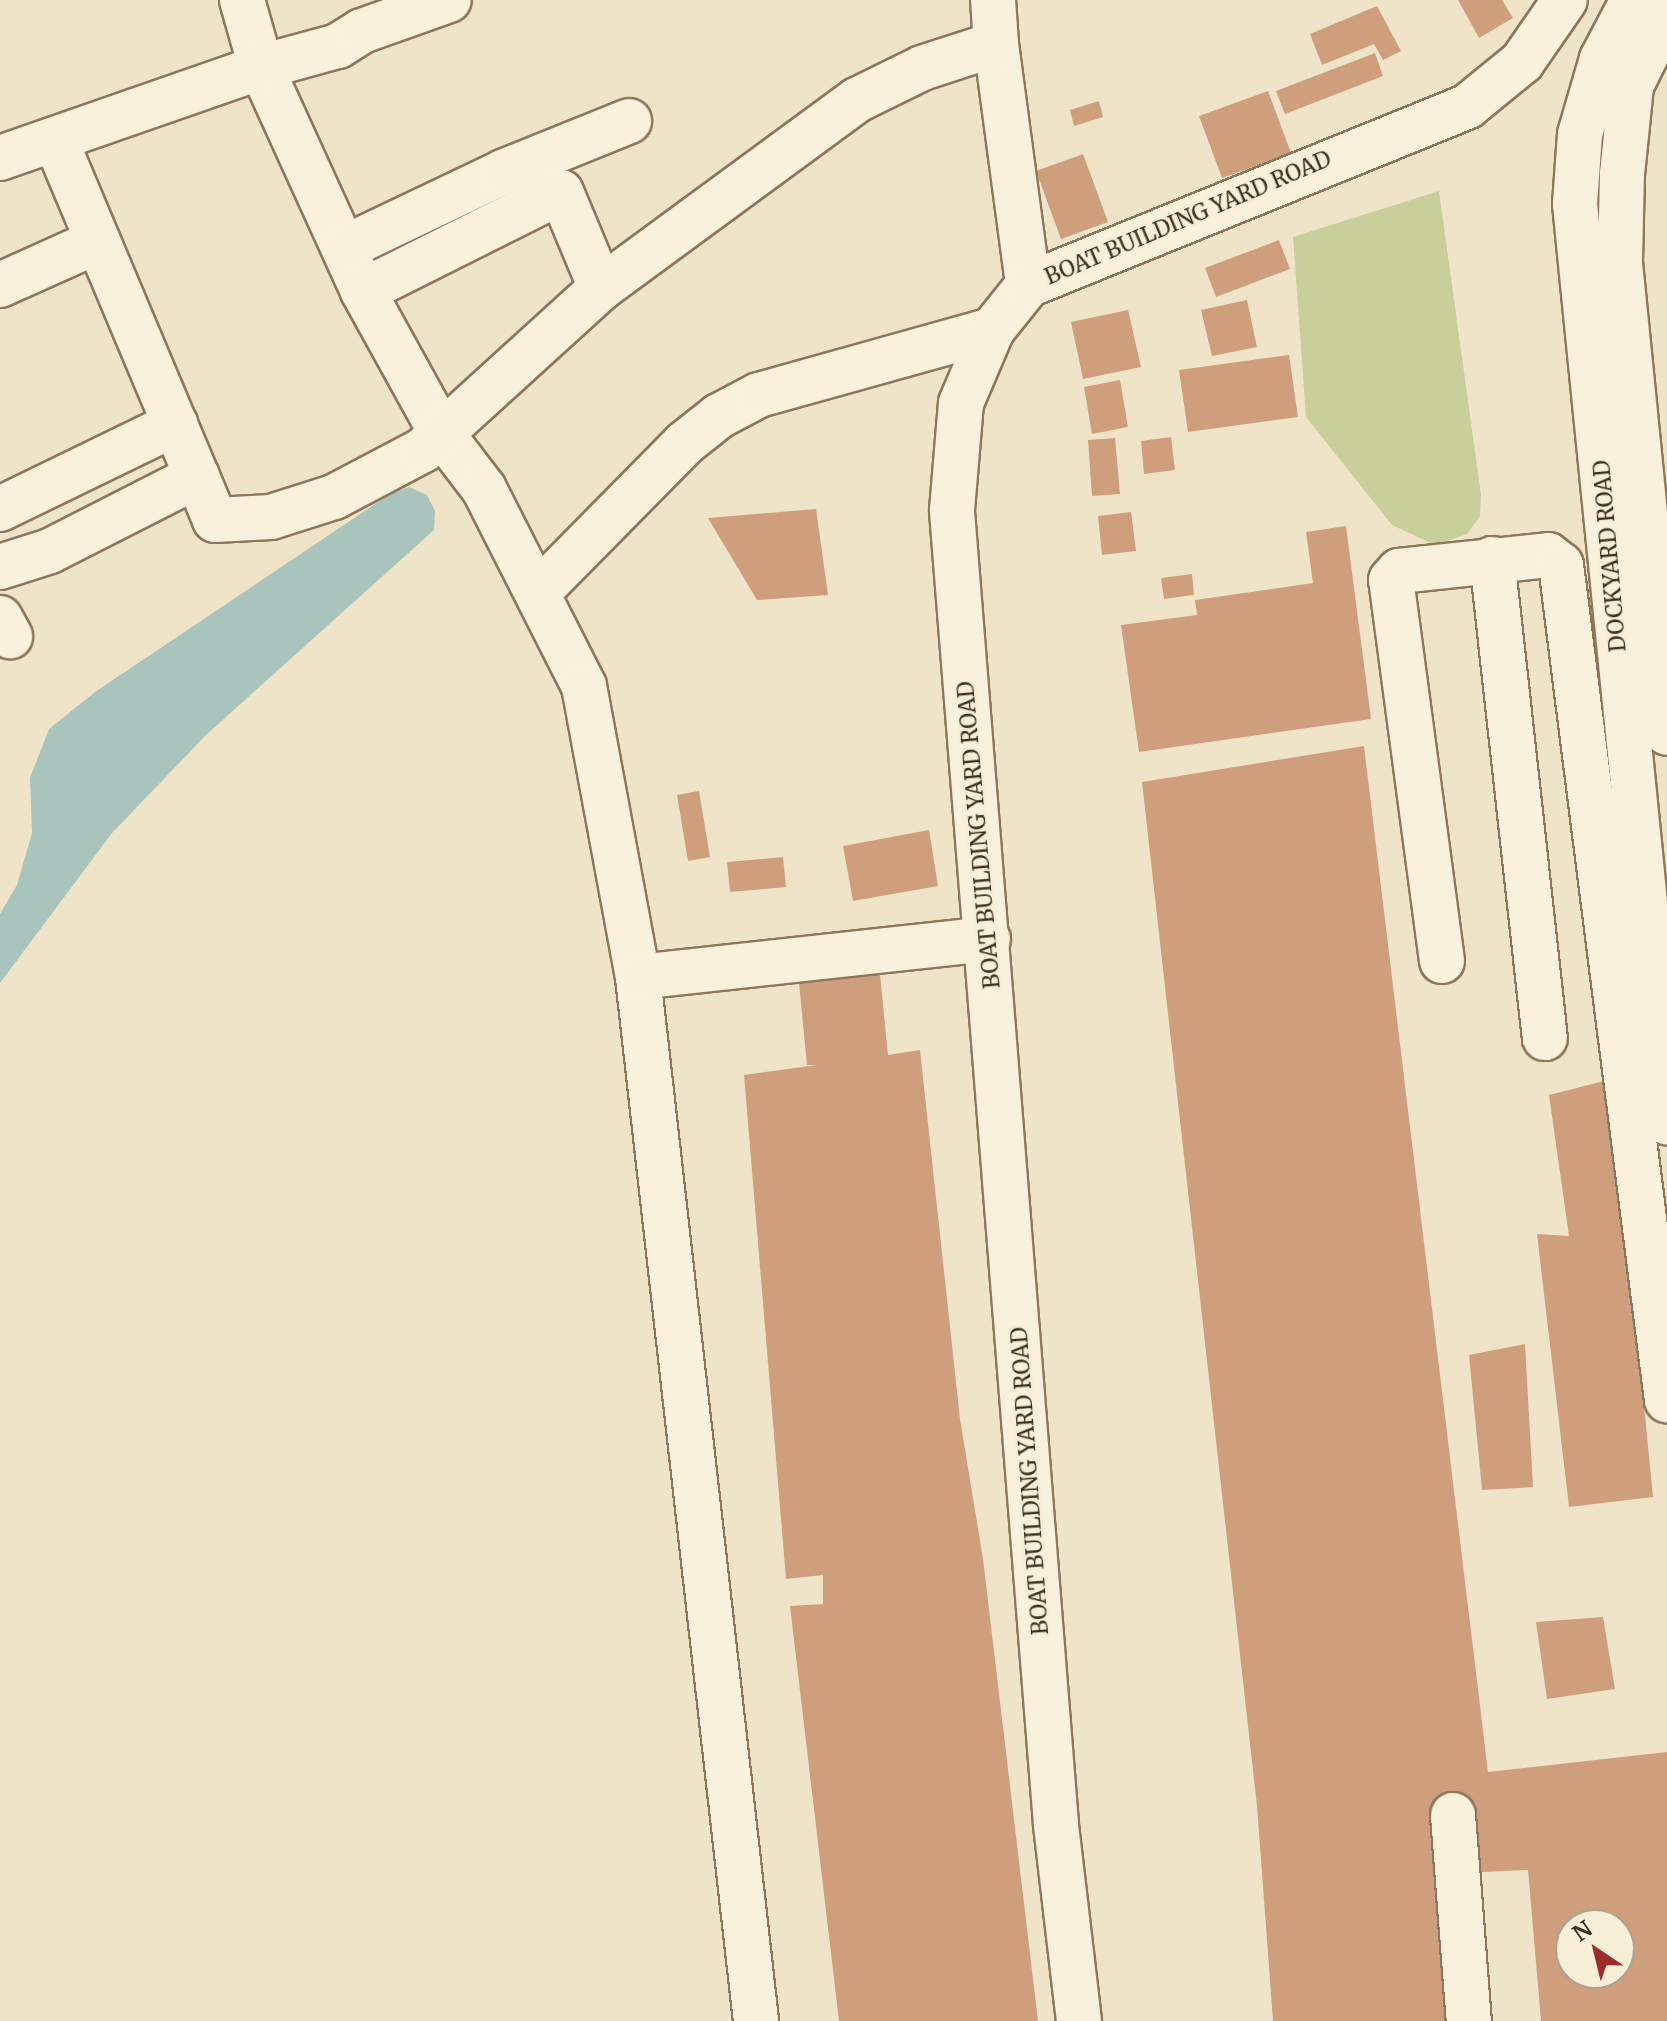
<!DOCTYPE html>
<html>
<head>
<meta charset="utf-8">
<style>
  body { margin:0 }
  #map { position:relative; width:1667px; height:2021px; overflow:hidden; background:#f0e4c8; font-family:Merriweather,serif }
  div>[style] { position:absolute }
  .green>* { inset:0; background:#c9cf9b }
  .water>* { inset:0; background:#a9c4bc }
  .building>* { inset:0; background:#cf9f7d }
  .roads { filter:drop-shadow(2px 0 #8d765c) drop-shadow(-2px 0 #8d765c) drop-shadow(0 2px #8d765c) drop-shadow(0 -2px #8d765c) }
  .minor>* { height:44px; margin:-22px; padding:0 22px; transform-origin:22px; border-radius:22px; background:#faf1dc }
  span { translate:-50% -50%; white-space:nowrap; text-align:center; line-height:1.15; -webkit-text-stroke:6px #f7eed8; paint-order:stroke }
  .street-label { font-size:22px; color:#3d2e20 }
  .north { position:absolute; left:1555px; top:1909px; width:80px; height:80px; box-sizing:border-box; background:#f7eed8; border:2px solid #ada18e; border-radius:50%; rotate:325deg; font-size:22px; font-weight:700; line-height:32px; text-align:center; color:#3d2e20 }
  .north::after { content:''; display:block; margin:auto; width:28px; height:36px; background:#9e2a2b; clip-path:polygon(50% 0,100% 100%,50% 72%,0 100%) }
</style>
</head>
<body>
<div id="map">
  <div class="green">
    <div style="clip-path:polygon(1439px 191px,1481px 495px,1480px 516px,1467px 534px,1435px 545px,1392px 525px,1306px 417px,1293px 237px)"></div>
  </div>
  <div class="water">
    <div style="clip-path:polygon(409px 487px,427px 495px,435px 511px,434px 530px,206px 735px,112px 833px,0 983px,0 914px,17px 885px,32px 833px,30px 778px,49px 729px,95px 692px,390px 494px)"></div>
  </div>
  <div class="building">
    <div style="clip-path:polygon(1458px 0,1502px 0,1513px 18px,1479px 38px)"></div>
    <div style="clip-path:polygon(1377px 6px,1401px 51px,1383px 60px,1374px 44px,1322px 65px,1310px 34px)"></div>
    <div style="clip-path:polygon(1375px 53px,1383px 76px,1285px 114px,1276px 91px)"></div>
    <div style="clip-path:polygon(1268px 91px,1291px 153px,1222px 178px,1199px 116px)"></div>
    <div style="clip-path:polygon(1099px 101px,1103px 117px,1074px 126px,1070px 110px)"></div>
    <div style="clip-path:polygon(1083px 154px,1108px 222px,1061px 239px,1036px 171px)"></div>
    <div style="clip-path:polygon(1279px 240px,1290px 269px,1216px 297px,1205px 268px)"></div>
    <div style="clip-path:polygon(1247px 300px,1257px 347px,1212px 356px,1201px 310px)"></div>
    <div style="clip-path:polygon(1128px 310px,1141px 367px,1083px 379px,1071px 322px)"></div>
    <div style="clip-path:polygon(1289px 355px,1298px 417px,1188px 432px,1179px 370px)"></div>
    <div style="clip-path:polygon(1120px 380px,1128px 427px,1092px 434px,1084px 387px)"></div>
    <div style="clip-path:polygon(1171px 437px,1175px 470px,1144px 474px,1141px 441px)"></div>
    <div style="clip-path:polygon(1115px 438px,1120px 494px,1092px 496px,1088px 440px)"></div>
    <div style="clip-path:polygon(816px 509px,828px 595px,757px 600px,708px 518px)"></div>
    <div style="clip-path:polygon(1131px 512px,1136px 551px,1102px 555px,1098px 516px)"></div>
    <div style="clip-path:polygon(1346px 526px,1371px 719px,1139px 752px,1121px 625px,1197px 615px,1195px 600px,1313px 583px,1306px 532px)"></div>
    <div style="clip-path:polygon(1192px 574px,1194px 595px,1164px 599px,1161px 578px)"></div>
    <div style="clip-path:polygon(evenodd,1364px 746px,1488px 1772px,1667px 1752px,1667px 2021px,1541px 2021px,1528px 1870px,1461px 1873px,1477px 2021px,1273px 2021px,1257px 1806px,1142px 782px,1364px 746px,1571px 1925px,1619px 1925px,1619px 1973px,1571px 1973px,1571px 1925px)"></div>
    <div style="clip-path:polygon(699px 791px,710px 857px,688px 861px,677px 795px)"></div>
    <div style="clip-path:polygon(929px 830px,938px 886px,853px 901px,843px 846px)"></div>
    <div style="clip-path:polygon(783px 857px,786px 887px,730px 892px,727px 862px)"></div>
    <div style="clip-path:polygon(880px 974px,888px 1055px,920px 1050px,960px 1419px,983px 1559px,1038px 2021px,839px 2021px,790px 1606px,823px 1604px,823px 1575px,786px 1579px,744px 1075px,817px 1065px,807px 1065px,799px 983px)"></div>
    <div style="clip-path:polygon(1612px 1079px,1653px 1497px,1569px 1507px,1537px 1234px,1569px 1236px,1549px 1095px)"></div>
    <div style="clip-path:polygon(1525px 1344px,1533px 1487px,1482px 1490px,1469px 1355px)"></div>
    <div style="clip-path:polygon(1603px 1617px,1615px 1689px,1547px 1699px,1536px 1622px)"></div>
  </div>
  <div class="roads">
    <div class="minor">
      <div style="left:242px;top:0;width:70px;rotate:74.2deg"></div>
      <div style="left:261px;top:67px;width:246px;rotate:65.5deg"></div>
      <div style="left:363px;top:291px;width:163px;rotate:61.1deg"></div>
      <div style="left:442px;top:434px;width:69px;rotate:52.6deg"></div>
      <div style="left:484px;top:489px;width:221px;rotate:63.1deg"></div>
      <div style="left:584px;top:686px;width:296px;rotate:79.5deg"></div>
      <div style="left:638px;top:977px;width:1051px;rotate:83.55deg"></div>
      <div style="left:1633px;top:0;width:67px;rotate:117.7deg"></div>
      <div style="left:1602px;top:59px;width:78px;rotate:106.3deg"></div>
      <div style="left:1580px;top:134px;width:70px;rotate:94.1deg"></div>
      <div style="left:1575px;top:204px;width:923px;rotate:84.28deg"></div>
      <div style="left:1667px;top:13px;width:81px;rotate:116.3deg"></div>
      <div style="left:1631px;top:86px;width:88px;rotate:95.8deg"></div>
      <div style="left:1622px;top:174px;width:89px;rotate:91.3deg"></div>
      <div style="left:1620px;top:263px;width:472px;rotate:84.3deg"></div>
      <div style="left:996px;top:44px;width:243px;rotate:82.4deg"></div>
      <div style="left:55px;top:139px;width:413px;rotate:67.2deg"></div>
      <div style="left:215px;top:520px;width:56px;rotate:-3.1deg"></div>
      <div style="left:271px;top:517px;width:66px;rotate:-17.6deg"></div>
      <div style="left:334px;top:497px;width:101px;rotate:-27.8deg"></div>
      <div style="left:423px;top:450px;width:241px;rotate:-42.3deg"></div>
      <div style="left:601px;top:288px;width:318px;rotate:-36.3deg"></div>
      <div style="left:857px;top:100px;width:72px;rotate:-26.2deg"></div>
      <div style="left:922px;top:68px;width:78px;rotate:-18deg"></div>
      <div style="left:996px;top:44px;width:44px;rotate:-93.9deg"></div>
      <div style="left:0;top:158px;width:276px;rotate:-19.2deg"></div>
      <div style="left:261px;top:67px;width:80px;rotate:-15.3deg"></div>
      <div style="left:338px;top:46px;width:28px;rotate:-32deg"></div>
      <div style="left:362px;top:31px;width:92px;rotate:-19.6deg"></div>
      <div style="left:344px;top:248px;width:176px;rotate:-25.5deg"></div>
      <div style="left:503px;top:172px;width:136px;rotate:-22deg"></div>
      <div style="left:0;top:285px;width:107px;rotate:-24.2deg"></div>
      <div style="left:363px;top:291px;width:221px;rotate:-26.6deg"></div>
      <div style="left:561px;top:192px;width:104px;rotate:67.4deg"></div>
      <div style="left:0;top:509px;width:195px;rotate:-25.9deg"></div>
      <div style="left:1492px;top:559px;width:482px;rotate:83.7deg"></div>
      <div style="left:0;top:567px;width:52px;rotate:-17.7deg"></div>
      <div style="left:50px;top:551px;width:165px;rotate:-27deg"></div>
      <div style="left:538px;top:592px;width:209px;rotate:-45.4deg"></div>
      <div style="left:685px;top:443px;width:43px;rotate:-38.5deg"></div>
      <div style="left:719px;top:416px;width:45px;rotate:-27.7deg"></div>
      <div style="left:759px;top:395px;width:242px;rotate:-15.6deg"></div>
      <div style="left:0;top:618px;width:21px;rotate:61deg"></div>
      <div style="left:1442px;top:961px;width:384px;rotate:-97.6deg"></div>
      <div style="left:1391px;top:580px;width:12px;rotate:-48deg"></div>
      <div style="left:1399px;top:571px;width:150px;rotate:-6.1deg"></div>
      <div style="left:1548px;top:555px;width:16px;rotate:38deg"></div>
      <div style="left:1561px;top:565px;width:842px;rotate:82.77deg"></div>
      <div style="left:638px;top:977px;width:352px;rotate:-6.2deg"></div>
      <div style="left:1453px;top:1815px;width:207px;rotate:85.6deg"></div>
      <div style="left:1079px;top:2021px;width:198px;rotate:-96.7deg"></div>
      <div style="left:1056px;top:1824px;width:1318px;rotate:-94.53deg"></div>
      <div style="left:952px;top:510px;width:107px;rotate:-85.2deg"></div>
      <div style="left:961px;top:403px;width:79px;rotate:-67deg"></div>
      <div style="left:992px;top:330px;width:58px;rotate:-51.3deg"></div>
      <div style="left:1028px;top:285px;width:475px;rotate:-22.1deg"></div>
      <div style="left:1468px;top:106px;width:70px;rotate:-39.2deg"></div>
      <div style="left:1522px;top:62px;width:75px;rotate:-55.3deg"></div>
    </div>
  </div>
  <div class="street-label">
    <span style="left:1188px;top:218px;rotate:-23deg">BOAT BUILDING YARD ROAD</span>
    <span style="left:1610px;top:556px;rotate:-95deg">DOCKYARD ROAD</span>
    <span style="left:979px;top:835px;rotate:-95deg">BOAT BUILDING YARD ROAD</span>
    <span style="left:1030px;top:1481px;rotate:-94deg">BOAT BUILDING YARD ROAD</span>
  </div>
  <div class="north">N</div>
</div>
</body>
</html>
